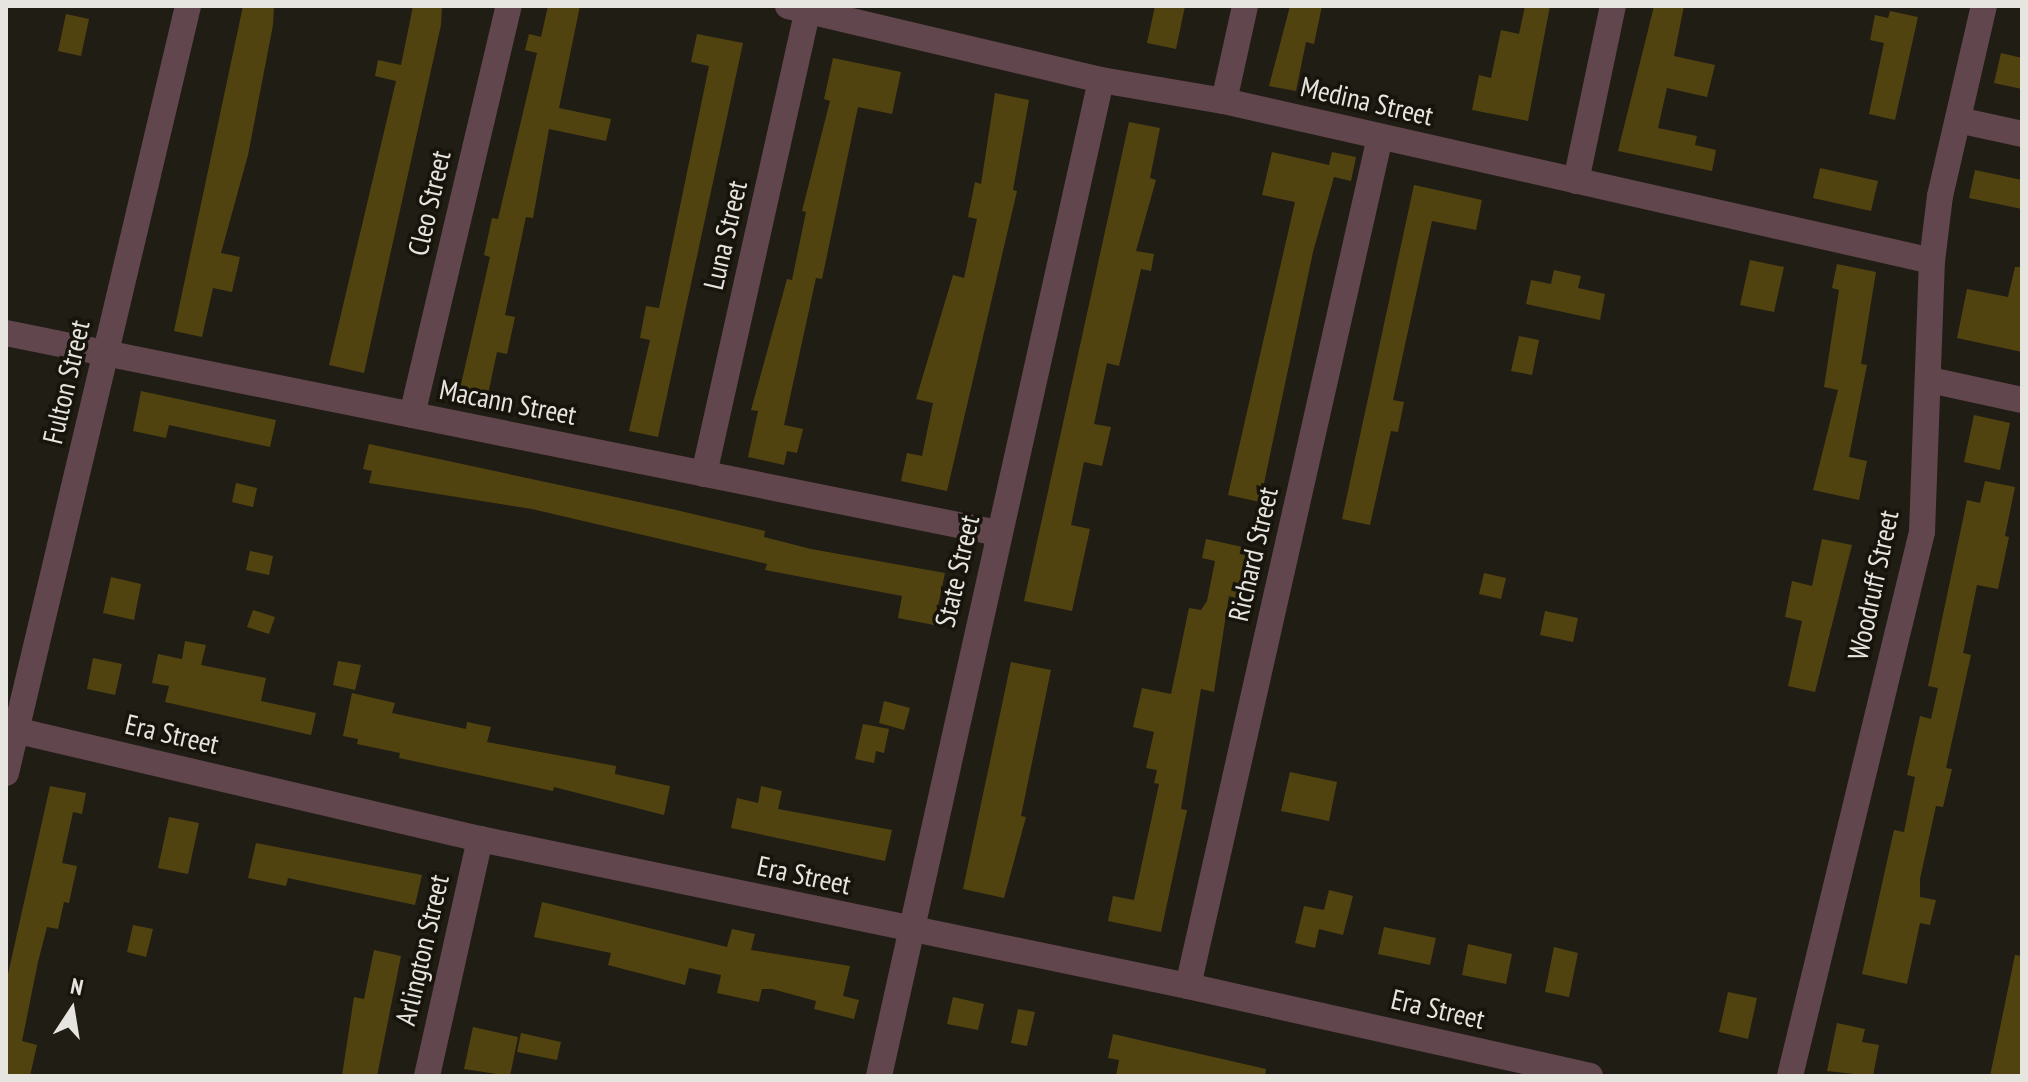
<!DOCTYPE html>
<html>
<head>
<meta charset="utf-8">
<style>
  body { margin:0 }
  #map { position:relative; width:2028px; height:1082px; overflow:hidden; background:#201d15; font-family:"PT Sans Narrow",sans-serif }
  div>[style] { position:absolute }
  .building>* { inset:0; background:#514310 }
  .minor>* { height:26px; margin:-13px; padding:0 13px; transform-origin:13px; border-radius:13px; background:#62464d }
  span { translate:-50% -50%; white-space:nowrap; text-align:center; line-height:1.15; -webkit-text-stroke:7px #17140c; paint-order:stroke }
  .street-label { font-size:28px; color:#e7e5e0 }
  .frame { position:absolute; inset:0; border:8px solid #e7e5e0; pointer-events:none }
  .north { position:absolute; left:32px; top:970px; width:80px; height:80px; -webkit-text-stroke:6px #17140c; paint-order:stroke; rotate:12deg; font-size:22px; font-weight:700; line-height:32px; text-align:center; color:#e7e5e0 }
  .north::after { content:''; display:block; margin:auto; width:28px; height:36px; background:#e7e5e0; clip-path:polygon(50% 0,100% 100%,50% 72%,0 100%) }
</style>
</head>
<body>
<div id="map">
  <div class="building">
    <div style="clip-path:polygon(243px 6px,274px 6px,273px 25px,248px 155px,221px 253px,240px 257px,232px 292px,213px 288px,202px 337px,174px 331px)"></div>
    <div style="clip-path:polygon(413px 6px,442px 6px,441px 25px,364px 373px,329px 365px,396px 81px,375px 76px,378px 60px,401px 65px)"></div>
    <div style="clip-path:polygon(548px 6px,580px 6px,559px 108px,611px 119px,606px 141px,549px 129px,533px 218px,526px 217px,505px 315px,515px 317px,507px 354px,497px 352px,487px 399px,459px 393px,490px 257px,484px 255px,492px 218px,498px 219px,537px 53px,525px 50px,529px 34px,541px 37px)"></div>
    <div style="clip-path:polygon(1155px 6px,1185px 6px,1176px 49px,1147px 43px)"></div>
    <div style="clip-path:polygon(1290px 6px,1322px 6px,1314px 44px,1306px 42px,1296px 91px,1269px 86px)"></div>
    <div style="clip-path:polygon(1525px 6px,1550px 6px,1528px 121px,1472px 110px,1479px 75px,1491px 78px,1501px 30px,1519px 34px)"></div>
    <div style="clip-path:polygon(1654px 6px,1684px 6px,1674px 56px,1715px 65px,1707px 97px,1667px 88px,1658px 128px,1697px 136px,1695px 145px,1716px 150px,1712px 171px,1618px 151px)"></div>
    <div style="clip-path:polygon(1890px 11px,1918px 17px,1895px 120px,1869px 114px,1884px 43px,1870px 40px,1875px 15px,1888px 18px)"></div>
    <div style="clip-path:polygon(66px 14px,89px 19px,81px 56px,58px 51px)"></div>
    <div style="clip-path:polygon(697px 34px,743px 43px,658px 437px,629px 431px,650px 340px,640px 338px,646px 306px,659px 308px,709px 66px,691px 62px)"></div>
    <div style="clip-path:polygon(2001px 53px,2022px 58px,2022px 89px,1994px 83px)"></div>
    <div style="clip-path:polygon(833px 58px,901px 72px,892px 114px,858px 107px,822px 279px,816px 278px,784px 425px,803px 429px,797px 453px,787px 451px,784px 465px,748px 457px,758px 411px,751px 410px,787px 279px,792px 280px,806px 212px,802px 211px,830px 101px,824px 99px)"></div>
    <div style="clip-path:polygon(995px 93px,1029px 100px,1013px 190px,1017px 191px,947px 491px,901px 481px,907px 453px,922px 456px,933px 403px,916px 399px,953px 275px,964px 278px,977px 219px,968px 217px,975px 182px,981px 184px)"></div>
    <div style="clip-path:polygon(1129px 122px,1160px 128px,1150px 178px,1156px 180px,1136px 251px,1154px 254px,1151px 271px,1141px 269px,1119px 366px,1107px 363px,1094px 424px,1111px 427px,1102px 466px,1084px 462px,1071px 525px,1090px 529px,1072px 611px,1024px 601px)"></div>
    <div style="clip-path:polygon(1272px 152px,1329px 165px,1332px 152px,1356px 157px,1351px 181px,1334px 177px,1313px 252px,1260px 502px,1228px 495px,1295px 202px,1262px 195px)"></div>
    <div style="clip-path:polygon(1820px 168px,1878px 181px,1871px 211px,1813px 198px)"></div>
    <div style="clip-path:polygon(1975px 170px,2022px 180px,2022px 209px,1969px 198px)"></div>
    <div style="clip-path:polygon(1414px 185px,1482px 200px,1476px 230px,1432px 221px,1393px 400px,1404px 402px,1398px 432px,1391px 431px,1370px 525px,1342px 519px)"></div>
    <div style="clip-path:polygon(1750px 260px,1784px 267px,1774px 312px,1740px 305px)"></div>
    <div style="clip-path:polygon(1837px 264px,1876px 272px,1861px 364px,1867px 365px,1849px 457px,1867px 461px,1859px 500px,1813px 490px,1838px 390px,1824px 387px,1839px 290px,1832px 288px)"></div>
    <div style="clip-path:polygon(2015px 267px,2022px 267px,2022px 352px,1957px 338px,1967px 289px,2008px 297px)"></div>
    <div style="clip-path:polygon(1554px 270px,1581px 276px,1578px 288px,1605px 294px,1600px 320px,1526px 304px,1531px 280px,1551px 284px)"></div>
    <div style="clip-path:polygon(1519px 336px,1539px 340px,1532px 375px,1511px 371px)"></div>
    <div style="clip-path:polygon(141px 391px,276px 420px,270px 447px,169px 425px,166px 438px,133px 431px)"></div>
    <div style="clip-path:polygon(1974px 415px,2010px 423px,2000px 470px,1964px 462px)"></div>
    <div style="clip-path:polygon(369px 444px,676px 510px,765px 531px,764px 537px,811px 549px,945px 573px,934px 625px,898px 618px,902px 596px,765px 570px,767px 564px,532px 509px,369px 483px,372px 471px,363px 469px)"></div>
    <div style="clip-path:polygon(1985px 481px,2015px 487px,2005px 536px,2009px 537px,1998px 589px,1977px 585px,1963px 653px,1971px 655px,1946px 768px,1952px 769px,1943px 807px,1936px 806px,1920px 879px,1920px 897px,1936px 900px,1930px 925px,1920px 923px,1907px 984px,1862px 974px,1894px 830px,1904px 832px,1915px 777px,1907px 775px,1920px 716px,1931px 719px,1938px 688px,1928px 686px,1967px 500px,1980px 503px)"></div>
    <div style="clip-path:polygon(236px 483px,257px 488px,253px 507px,232px 502px)"></div>
    <div style="clip-path:polygon(1206px 539px,1247px 548px,1236px 598px,1229px 596px,1214px 692px,1201px 689px,1181px 809px,1187px 810px,1161px 932px,1108px 921px,1113px 896px,1134px 900px,1159px 784px,1154px 783px,1157px 770px,1146px 768px,1154px 732px,1133px 727px,1142px 688px,1171px 694px,1189px 608px,1201px 610px,1207px 601px,1215px 561px,1202px 558px)"></div>
    <div style="clip-path:polygon(1822px 539px,1852px 545px,1815px 692px,1788px 686px,1802px 621px,1785px 617px,1792px 581px,1812px 586px)"></div>
    <div style="clip-path:polygon(250px 551px,273px 556px,269px 575px,246px 570px)"></div>
    <div style="clip-path:polygon(1484px 573px,1506px 578px,1501px 599px,1479px 594px)"></div>
    <div style="clip-path:polygon(111px 577px,141px 584px,134px 620px,103px 613px)"></div>
    <div style="clip-path:polygon(253px 610px,275px 617px,269px 634px,247px 627px)"></div>
    <div style="clip-path:polygon(1545px 611px,1578px 618px,1573px 642px,1540px 635px)"></div>
    <div style="clip-path:polygon(185px 641px,206px 645px,201px 665px,266px 678px,261px 701px,316px 713px,311px 735px,165px 702px,169px 686px,152px 683px,158px 654px,182px 659px)"></div>
    <div style="clip-path:polygon(93px 658px,122px 664px,115px 695px,87px 689px)"></div>
    <div style="clip-path:polygon(338px 661px,361px 665px,355px 690px,333px 685px)"></div>
    <div style="clip-path:polygon(1011px 662px,1051px 670px,1021px 816px,1026px 817px,1004px 898px,963px 889px)"></div>
    <div style="clip-path:polygon(352px 693px,395px 703px,392px 713px,466px 729px,467px 722px,491px 727px,487px 742px,616px 766px,615px 774px,670px 786px,664px 815px,554px 787px,553px 791px,399px 758px,400px 753px,357px 744px,358px 739px,343px 736px)"></div>
    <div style="clip-path:polygon(884px 701px,910px 708px,904px 730px,879px 723px)"></div>
    <div style="clip-path:polygon(863px 724px,889px 729px,884px 753px,876px 751px,874px 763px,855px 759px)"></div>
    <div style="clip-path:polygon(1290px 772px,1337px 782px,1329px 821px,1281px 811px)"></div>
    <div style="clip-path:polygon(50px 786px,86px 793px,82px 814px,73px 812px,62px 863px,77px 866px,69px 903px,64px 902px,58px 929px,47px 927px,38px 962px,22px 1041px,37px 1045px,30px 1076px,6px 1076px,6px 983px)"></div>
    <div style="clip-path:polygon(761px 786px,782px 791px,778px 809px,892px 830px,885px 861px,731px 828px,737px 798px,758px 803px)"></div>
    <div style="clip-path:polygon(169px 817px,199px 823px,188px 874px,158px 868px)"></div>
    <div style="clip-path:polygon(256px 843px,422px 875px,415px 905px,288px 878px,286px 886px,248px 878px)"></div>
    <div style="clip-path:polygon(1329px 890px,1353px 896px,1343px 935px,1319px 929px,1315px 948px,1295px 943px,1304px 906px,1324px 910px)"></div>
    <div style="clip-path:polygon(542px 902px,727px 947px,732px 929px,755px 934px,751px 950px,850px 966px,843px 996px,859px 1000px,854px 1019px,814px 1009px,816px 1001px,772px 989px,762px 989px,759px 1002px,717px 993px,721px 975px,689px 968px,685px 985px,608px 965px,611px 953px,534px 937px)"></div>
    <div style="clip-path:polygon(133px 925px,153px 929px,146px 957px,127px 952px)"></div>
    <div style="clip-path:polygon(1384px 927px,1436px 938px,1430px 965px,1378px 954px)"></div>
    <div style="clip-path:polygon(1468px 944px,1512px 954px,1506px 984px,1462px 975px)"></div>
    <div style="clip-path:polygon(1554px 947px,1578px 953px,1569px 997px,1545px 992px)"></div>
    <div style="clip-path:polygon(374px 950px,401px 956px,377px 1076px,342px 1076px,354px 997px,364px 999px)"></div>
    <div style="clip-path:polygon(2015px 955px,2022px 956px,2022px 1076px,1990px 1076px)"></div>
    <div style="clip-path:polygon(1728px 992px,1757px 998px,1748px 1039px,1719px 1032px)"></div>
    <div style="clip-path:polygon(953px 997px,984px 1004px,978px 1030px,947px 1024px)"></div>
    <div style="clip-path:polygon(1018px 1009px,1035px 1012px,1027px 1046px,1011px 1043px)"></div>
    <div style="clip-path:polygon(1837px 1023px,1865px 1029px,1862px 1042px,1879px 1045px,1873px 1076px,1827px 1071px)"></div>
    <div style="clip-path:polygon(473px 1027px,518px 1037px,510px 1076px,464px 1069px)"></div>
    <div style="clip-path:polygon(521px 1033px,561px 1042px,557px 1060px,517px 1052px)"></div>
    <div style="clip-path:polygon(1113px 1034px,1266px 1069px,1265px 1076px,1116px 1076px,1119px 1060px,1108px 1058px)"></div>
  </div>
  <div class="minor">
    <div style="left:788px;top:6px;width:322px;rotate:13.3deg"></div>
    <div style="left:1101px;top:80px;width:125px;rotate:9.7deg"></div>
    <div style="left:1224px;top:101px;width:726px;rotate:12.73deg"></div>
    <div style="left:1224px;top:101px;width:97px;rotate:-77.5deg"></div>
    <div style="left:1958px;top:120px;width:66px;rotate:12.3deg"></div>
    <div style="left:1576px;top:181px;width:179px;rotate:-78.1deg"></div>
    <div style="left:6px;top:333px;width:1012px;rotate:11.4deg"></div>
    <div style="left:1930px;top:380px;width:94px;rotate:12.3deg"></div>
    <div style="left:412px;top:415px;width:420px;rotate:-76.7deg"></div>
    <div style="left:704px;top:474px;width:476px;rotate:-77.4deg"></div>
    <div style="left:6px;top:728px;width:487px;rotate:13.2deg"></div>
    <div style="left:480px;top:839px;width:723px;rotate:11.73deg"></div>
    <div style="left:1188px;top:986px;width:412px;rotate:12.6deg"></div>
    <div style="left:6px;top:773px;width:788px;rotate:-76.65deg"></div>
    <div style="left:1188px;top:986px;width:870px;rotate:-77.26deg"></div>
    <div style="left:427px;top:1076px;width:243px;rotate:-77.4deg"></div>
    <div style="left:879px;top:1076px;width:1020px;rotate:-77.43deg"></div>
    <div style="left:1790px;top:1076px;width:560px;rotate:-76.36deg"></div>
    <div style="left:1922px;top:532px;width:271px;rotate:-87.9deg"></div>
    <div style="left:1932px;top:261px;width:65px;rotate:-83deg"></div>
    <div style="left:1940px;top:196px;width:195px;rotate:-77deg"></div>
  </div>
  <div class="street-label">
    <span style="left:1367px;top:101px;rotate:13deg">Medina Street</span>
    <span style="left:429px;top:203px;rotate:-77deg">Cleo Street</span>
    <span style="left:725px;top:235px;rotate:-77deg">Luna Street</span>
    <span style="left:66px;top:382px;rotate:-77deg">Fulton Street</span>
    <span style="left:508px;top:402px;rotate:11deg">Macann Street</span>
    <span style="left:1253px;top:554px;rotate:-77deg">Richard Street</span>
    <span style="left:957px;top:571px;rotate:-77deg">State Street</span>
    <span style="left:1873px;top:585px;rotate:-78deg">Woodruff Street</span>
    <span style="left:172px;top:734px;rotate:13deg">Era Street</span>
    <span style="left:804px;top:875px;rotate:12deg">Era Street</span>
    <span style="left:422px;top:950px;rotate:-77deg">Arlington Street</span>
    <span style="left:1438px;top:1009px;rotate:13deg">Era Street</span>
  </div>
  <div class="frame"></div>
  <div class="north">N</div>
</div>
</body>
</html>
